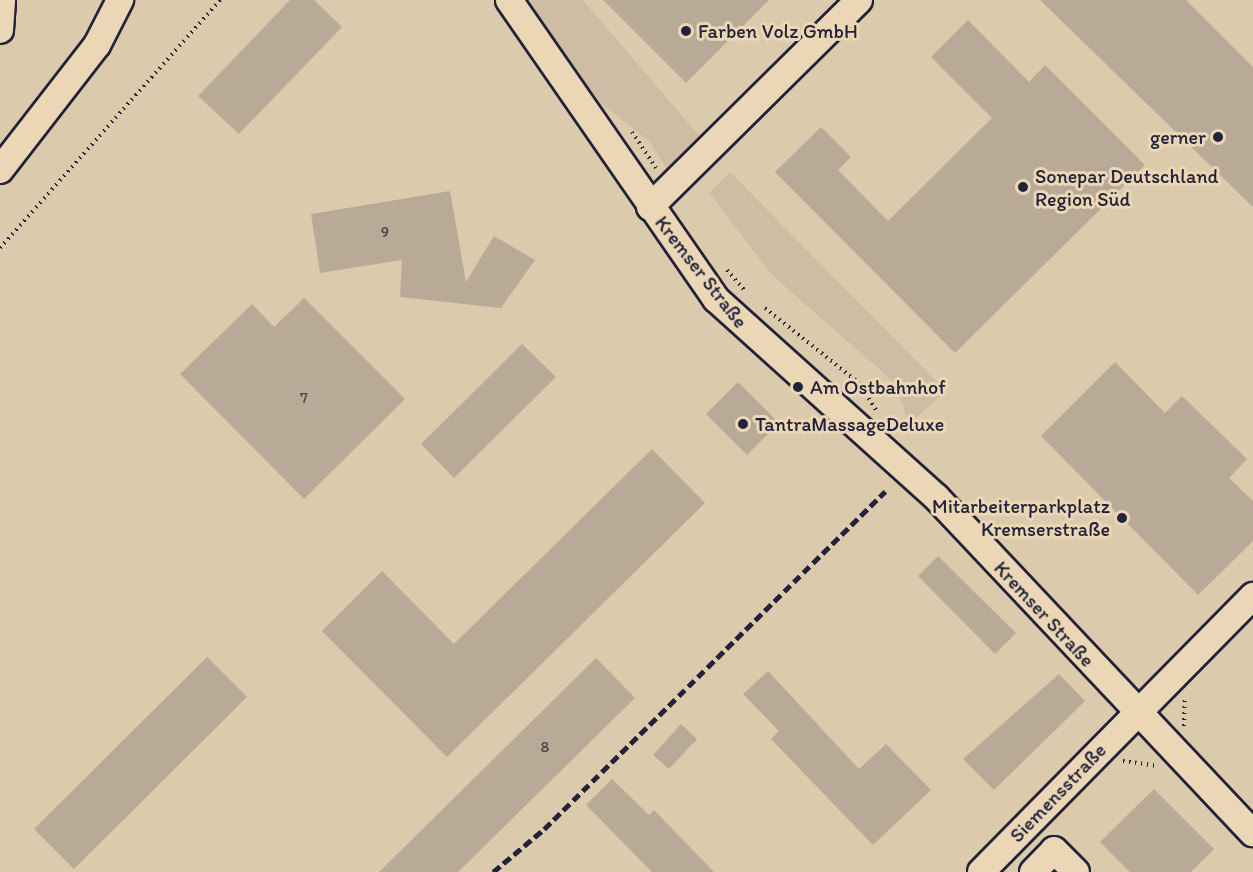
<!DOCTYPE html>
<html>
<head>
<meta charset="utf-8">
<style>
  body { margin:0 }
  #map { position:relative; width:1253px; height:872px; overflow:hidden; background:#ebd7b5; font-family:Itim,sans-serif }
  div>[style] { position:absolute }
  .built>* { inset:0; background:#dccaac }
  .green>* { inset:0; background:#cebda4 }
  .building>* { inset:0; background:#b9aa97 }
  .path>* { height:4px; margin-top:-2px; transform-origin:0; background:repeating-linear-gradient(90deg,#22223b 0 1.5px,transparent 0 6px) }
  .roads { filter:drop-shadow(2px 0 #22223b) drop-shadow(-2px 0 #22223b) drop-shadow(0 2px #22223b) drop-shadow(0 -2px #22223b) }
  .minor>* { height:26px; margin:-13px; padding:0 13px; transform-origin:13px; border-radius:13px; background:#ebd7b5 }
  .rail>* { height:4.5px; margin-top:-2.25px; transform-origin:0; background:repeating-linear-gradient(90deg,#22223b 0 9px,transparent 0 13.5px) }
  .dots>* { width:16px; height:16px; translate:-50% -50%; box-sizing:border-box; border:3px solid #ebd7b5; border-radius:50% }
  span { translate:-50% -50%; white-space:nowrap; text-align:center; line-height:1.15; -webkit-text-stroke:6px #ebd7b5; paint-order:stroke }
  .number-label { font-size:16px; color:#484452 }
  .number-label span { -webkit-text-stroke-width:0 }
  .poi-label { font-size:20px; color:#22223b }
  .left { translate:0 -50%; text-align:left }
  .right { translate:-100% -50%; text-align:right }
  .street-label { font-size:20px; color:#22223b }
</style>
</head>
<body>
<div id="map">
  <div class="built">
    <div style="clip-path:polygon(0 0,1253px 0,1253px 872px,0 872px)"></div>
  </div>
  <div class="green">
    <div style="clip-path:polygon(526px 0,583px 0,702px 139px,668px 170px,649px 141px,585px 91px)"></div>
    <div style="clip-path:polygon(730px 172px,946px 391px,909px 424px,895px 383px,773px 276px,709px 193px)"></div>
  </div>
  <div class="building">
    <div style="clip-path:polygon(290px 0,314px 0,342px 27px,239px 134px,198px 96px)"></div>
    <div style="clip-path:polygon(603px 0,769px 0,686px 83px)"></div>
    <div style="clip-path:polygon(1040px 0,1186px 0,1253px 67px,1253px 207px)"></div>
    <div style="clip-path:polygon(968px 20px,1029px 82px,1045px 65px,1145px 165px,955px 353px,775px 172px,821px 127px,851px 157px,838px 170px,888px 221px,992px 118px,931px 57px)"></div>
    <div style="clip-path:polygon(450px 191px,466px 282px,494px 236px,535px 260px,501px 308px,400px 297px,402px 260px,320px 273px,311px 214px)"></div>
    <div style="clip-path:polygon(304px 298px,405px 399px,304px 499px,180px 374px,252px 304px,274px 327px)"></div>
    <div style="clip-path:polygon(522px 344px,556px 377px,454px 478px,421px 444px)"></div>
    <div style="clip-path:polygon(1115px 362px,1165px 413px,1182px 396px,1247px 459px,1229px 478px,1253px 501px,1253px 541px,1198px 595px,1041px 436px)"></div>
    <div style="clip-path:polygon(738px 382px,779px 423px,747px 455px,706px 414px)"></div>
    <div style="clip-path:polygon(652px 449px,705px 503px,447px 757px,322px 631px,382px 571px,454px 644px)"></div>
    <div style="clip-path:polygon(938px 556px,1016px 633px,995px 654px,918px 576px)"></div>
    <div style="clip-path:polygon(207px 657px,247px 697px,74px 869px,34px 829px)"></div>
    <div style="clip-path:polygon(596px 658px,635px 698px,458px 872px,379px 872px)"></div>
    <div style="clip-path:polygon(768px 671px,859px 769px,886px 744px,931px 790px,873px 845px,771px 739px,779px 731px,743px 694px)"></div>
    <div style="clip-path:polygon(1059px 674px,1085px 701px,994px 790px,963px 759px)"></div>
    <div style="clip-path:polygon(681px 724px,697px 739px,669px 769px,653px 755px)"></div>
    <div style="clip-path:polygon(612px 779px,649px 815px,654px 810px,714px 872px,652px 872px,586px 805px)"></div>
    <div style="clip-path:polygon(1154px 789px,1214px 849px,1191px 872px,1130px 872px,1100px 842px)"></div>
  </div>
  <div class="path">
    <div style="left:632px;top:132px;width:43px;rotate:56.3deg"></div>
    <div style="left:0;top:248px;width:332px;rotate:-48.4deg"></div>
    <div style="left:727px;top:270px;width:29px;rotate:49deg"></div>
    <div style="left:765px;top:308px;width:120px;rotate:38.6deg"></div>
    <div style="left:859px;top:383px;width:36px;rotate:58deg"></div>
    <div style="left:1184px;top:726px;width:27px;rotate:-88deg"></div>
    <div style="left:1123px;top:761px;width:34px;rotate:8deg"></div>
  </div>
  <div class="roads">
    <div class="minor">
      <div style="left:509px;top:0;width:364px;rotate:55.3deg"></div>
      <div style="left:716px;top:299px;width:296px;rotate:42deg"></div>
      <div style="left:936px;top:497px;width:462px;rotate:46.7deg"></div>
      <div style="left:0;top:30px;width:30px;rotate:-86deg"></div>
      <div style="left:0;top:170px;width:158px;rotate:-52.2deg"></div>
      <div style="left:97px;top:45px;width:51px;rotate:-62.9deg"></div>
      <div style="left:650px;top:207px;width:294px;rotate:-44.7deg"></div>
      <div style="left:981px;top:872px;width:388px;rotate:-45.4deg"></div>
      <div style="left:1033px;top:872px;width:30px;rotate:-46deg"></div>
      <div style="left:1054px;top:850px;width:31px;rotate:45deg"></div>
    </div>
  </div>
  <div class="rail">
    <div style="left:493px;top:872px;width:67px;rotate:-40.1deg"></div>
    <div style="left:544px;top:829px;width:480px;rotate:-44.7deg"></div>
  </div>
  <div class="dots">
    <div style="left:686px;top:31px;background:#22223b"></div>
    <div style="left:1218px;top:137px;background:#22223b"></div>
    <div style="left:1023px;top:187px;background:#22223b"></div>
    <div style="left:798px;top:387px;background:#22223b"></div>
    <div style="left:743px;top:424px;background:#22223b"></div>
    <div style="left:1122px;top:518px;background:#22223b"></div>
  </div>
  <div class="number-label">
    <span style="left:385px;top:232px">9</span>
    <span style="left:304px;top:398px">7</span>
    <span style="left:545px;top:747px">8</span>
  </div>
  <div class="poi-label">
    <span class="left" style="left:698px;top:31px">Farben Volz GmbH</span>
    <span class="right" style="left:1206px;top:137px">gerner</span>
    <span class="left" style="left:1035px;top:188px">Sonepar Deutschland<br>Region Süd</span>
    <span class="left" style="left:810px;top:387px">Am Ostbahnhof</span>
    <span class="left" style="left:755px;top:424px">TantraMassageDeluxe</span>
    <span class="right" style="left:1110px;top:518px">Mitarbeiterparkplatz<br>Kremserstraße</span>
  </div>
  <div class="street-label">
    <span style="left:701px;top:272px;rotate:52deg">Kremser Straße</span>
    <span style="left:1044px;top:614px;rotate:47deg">Kremser Straße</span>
    <span style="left:1058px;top:793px;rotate:-46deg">Siemensstraße</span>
  </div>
</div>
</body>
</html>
